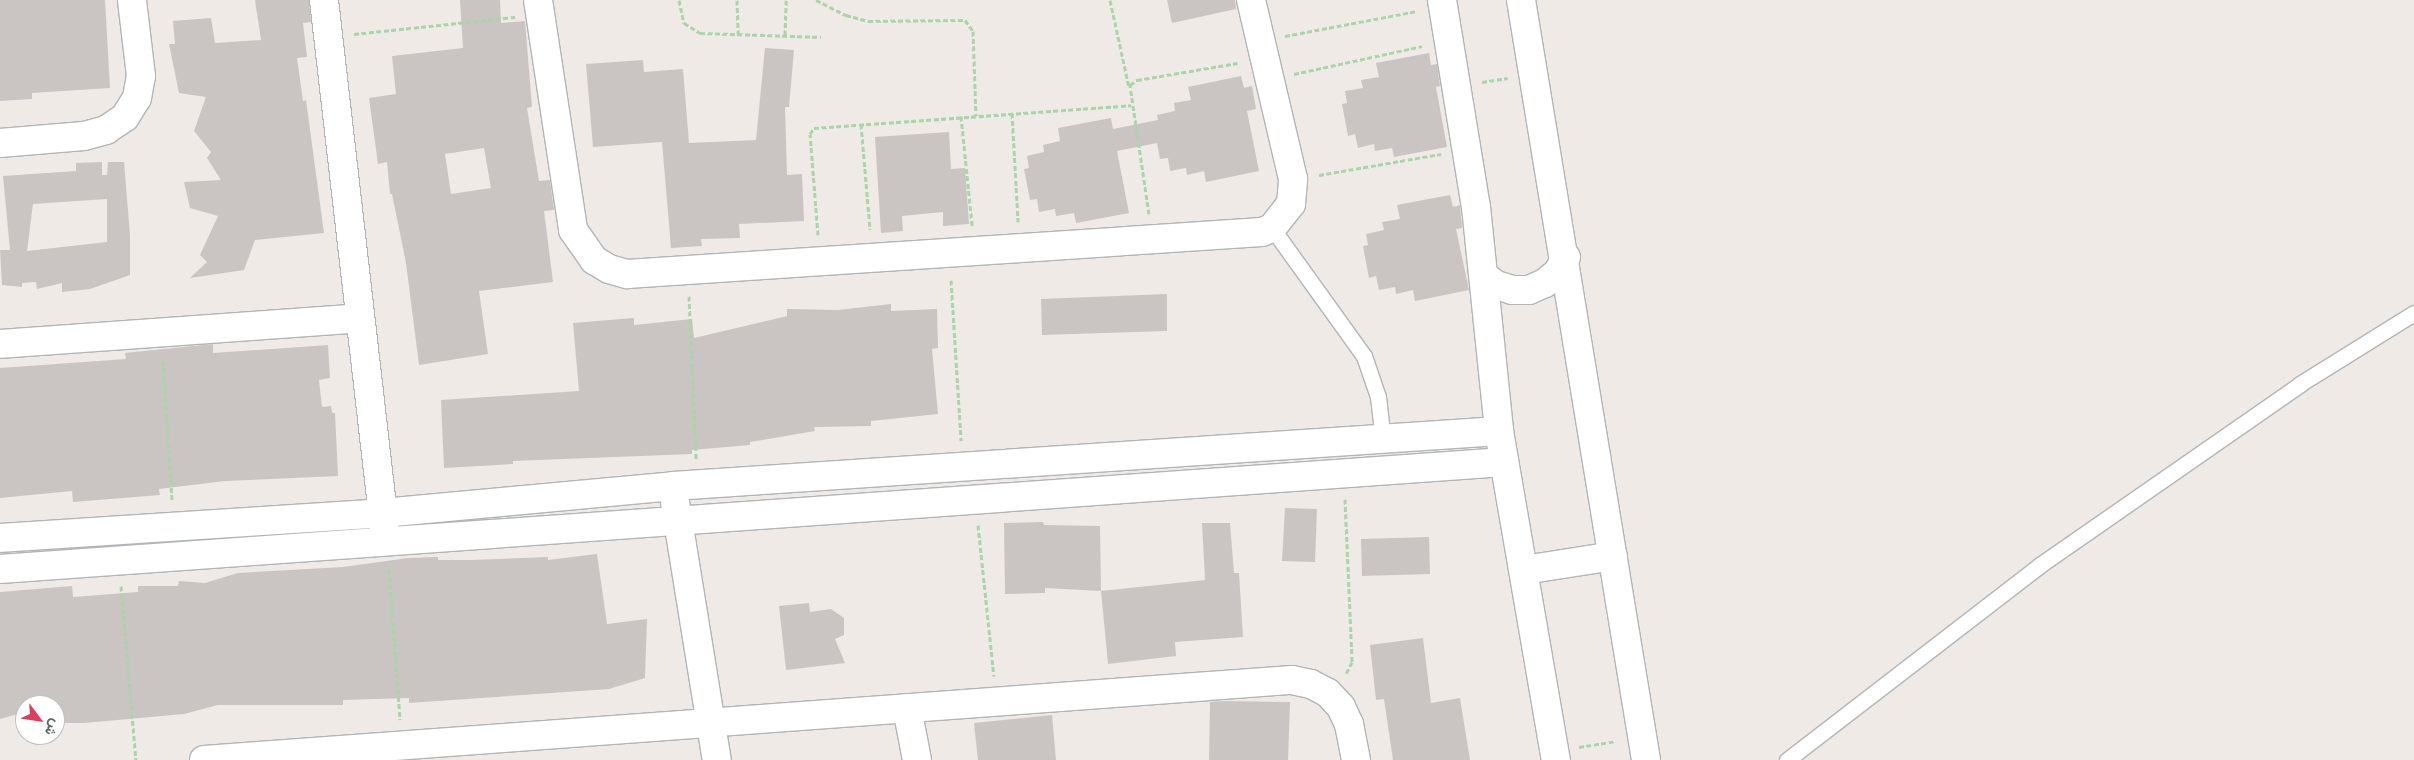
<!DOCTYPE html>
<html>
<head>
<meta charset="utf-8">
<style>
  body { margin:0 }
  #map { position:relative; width:2414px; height:760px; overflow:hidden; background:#efeae6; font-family:"Fira Sans",Vazirmatn,sans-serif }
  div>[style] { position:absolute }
  .building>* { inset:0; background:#cac5c2 }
  .path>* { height:3px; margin-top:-1.5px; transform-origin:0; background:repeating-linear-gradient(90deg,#a9d5a9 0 5px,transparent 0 7.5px) }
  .roads { filter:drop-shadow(1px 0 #b1b5b7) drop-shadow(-1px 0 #b1b5b7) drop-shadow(0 1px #b1b5b7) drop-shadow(0 -1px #b1b5b7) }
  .service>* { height:15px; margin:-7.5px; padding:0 7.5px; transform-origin:7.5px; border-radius:7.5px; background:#fff }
  .minor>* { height:28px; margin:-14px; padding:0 14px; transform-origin:14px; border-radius:14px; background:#fff }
  .tertiary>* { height:28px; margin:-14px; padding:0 14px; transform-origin:14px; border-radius:14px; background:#fff }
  span { translate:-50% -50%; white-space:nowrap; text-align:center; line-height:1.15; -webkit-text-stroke:4px #fff; paint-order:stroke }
  .north { position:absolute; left:15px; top:695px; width:50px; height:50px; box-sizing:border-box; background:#fff; border:1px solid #bfc1c1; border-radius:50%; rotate:121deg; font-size:14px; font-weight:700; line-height:20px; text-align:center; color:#5e6365 }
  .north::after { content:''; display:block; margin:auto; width:18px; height:22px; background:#dd3e5d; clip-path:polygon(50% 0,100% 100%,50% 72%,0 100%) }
</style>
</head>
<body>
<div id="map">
  <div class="building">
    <div style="clip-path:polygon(0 0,105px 0,110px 88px,32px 93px,32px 99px,0 101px)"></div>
    <div style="clip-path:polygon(255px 0,309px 0,311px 22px,303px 23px,307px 57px,297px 58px,303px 101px,306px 100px,324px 233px,255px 240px,244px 270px,190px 278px,207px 262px,200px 255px,218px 216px,190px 208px,184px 182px,221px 180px,207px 158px,211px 152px,194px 131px,206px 97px,179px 93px,169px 44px,175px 44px,173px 21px,211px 18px,215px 43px,261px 40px)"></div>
    <div style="clip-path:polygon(evenodd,460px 0,500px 0,501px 23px,525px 21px,532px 107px,527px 108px,539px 181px,550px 180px,554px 210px,544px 211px,553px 282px,479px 291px,488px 354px,419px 365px,406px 263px,392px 194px,390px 194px,387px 162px,378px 164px,369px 98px,396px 94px,392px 56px,463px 48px,460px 0,484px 148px,491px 188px,451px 194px,445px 154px,484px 148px)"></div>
    <div style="clip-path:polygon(1167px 0,1235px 0,1236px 9px,1172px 23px)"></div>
    <div style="clip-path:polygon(765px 48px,794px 50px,789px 107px,785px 107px,787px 175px,802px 174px,804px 221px,739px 224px,740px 238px,701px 239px,702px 246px,671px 248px,662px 142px,593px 147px,586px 64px,643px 60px,644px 72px,683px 69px,689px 143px,756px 140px)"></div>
    <div style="clip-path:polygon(1429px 53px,1431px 65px,1437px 64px,1440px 86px,1436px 87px,1447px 147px,1394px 157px,1392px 148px,1375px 151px,1374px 144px,1358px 148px,1355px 134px,1348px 136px,1342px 104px,1347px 103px,1345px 91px,1363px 88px,1361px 80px,1379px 77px,1376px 63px)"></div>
    <div style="clip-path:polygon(1241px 76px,1244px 88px,1252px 86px,1256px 109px,1247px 111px,1259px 171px,1206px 182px,1204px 171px,1187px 175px,1186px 168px,1170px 171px,1168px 158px,1160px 159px,1157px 143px,1117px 151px,1129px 213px,1076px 223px,1074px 213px,1056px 216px,1055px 209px,1039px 212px,1037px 199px,1030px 200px,1024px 169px,1029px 168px,1027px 156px,1044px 152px,1043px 145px,1060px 141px,1058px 128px,1111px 118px,1113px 129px,1158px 120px,1157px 115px,1175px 111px,1174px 103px,1191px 100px,1188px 87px)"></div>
    <div style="clip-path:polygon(949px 132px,951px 169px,965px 168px,969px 224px,943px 226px,943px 212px,902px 216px,903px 231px,881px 233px,875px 137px)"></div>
    <div style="clip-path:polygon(evenodd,102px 162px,102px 175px,107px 175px,108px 162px,124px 162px,130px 235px,130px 275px,90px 289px,62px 292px,62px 283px,37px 289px,36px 282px,22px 283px,22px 287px,2px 285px,0 250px,10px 250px,3px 176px,76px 171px,76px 163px,102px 162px,107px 199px,107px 242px,27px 251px,33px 204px,107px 199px)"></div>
    <div style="clip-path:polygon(1450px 195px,1453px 207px,1460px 205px,1462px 228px,1456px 229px,1469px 290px,1415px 301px,1413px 290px,1396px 294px,1395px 287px,1379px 290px,1376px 276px,1369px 278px,1363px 246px,1368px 245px,1366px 234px,1384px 230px,1382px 222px,1400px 219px,1397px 205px)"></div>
    <div style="clip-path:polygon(1167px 294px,1167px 331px,1042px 335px,1041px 299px)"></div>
    <div style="clip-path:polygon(891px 304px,891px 311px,937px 309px,938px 348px,932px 349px,938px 414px,871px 421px,871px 426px,814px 427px,815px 431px,750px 442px,750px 445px,692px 450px,692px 454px,513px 461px,513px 464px,444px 468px,441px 400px,579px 391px,573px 323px,634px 318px,634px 325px,692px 319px,694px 338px,787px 316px,787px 309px,838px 310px)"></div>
    <div style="clip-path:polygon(213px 344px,213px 353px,328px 345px,330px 378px,319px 380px,322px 407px,331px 406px,332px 413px,335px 413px,338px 476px,225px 481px,159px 489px,160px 495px,73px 502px,72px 491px,0 498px,0 368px,126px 359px,125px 353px)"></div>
    <div style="clip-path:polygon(1285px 508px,1317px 509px,1315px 562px,1282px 561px)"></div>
    <div style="clip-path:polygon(1043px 522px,1044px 525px,1100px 526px,1101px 591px,1045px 588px,1045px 593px,1005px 594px,1004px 523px)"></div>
    <div style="clip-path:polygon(1202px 523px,1230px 523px,1234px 573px,1239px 573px,1243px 637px,1175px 642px,1176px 656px,1108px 664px,1101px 591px,1205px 580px)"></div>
    <div style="clip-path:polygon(1429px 537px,1430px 574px,1362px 576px,1361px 539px)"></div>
    <div style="clip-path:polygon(597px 554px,607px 624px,647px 619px,645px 678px,609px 689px,409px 703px,409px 698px,343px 700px,343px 705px,218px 705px,184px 714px,84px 723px,55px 723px,55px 704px,25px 705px,25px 712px,0 719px,0 592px,72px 586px,73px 597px,138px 592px,138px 586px,178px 586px,179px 581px,205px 583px,238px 573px,343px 567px,408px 558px,438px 557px,438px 560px,472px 560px,548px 557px,548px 560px)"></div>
    <div style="clip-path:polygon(809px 603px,810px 612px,831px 609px,844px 618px,844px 635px,835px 639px,845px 663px,786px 670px,779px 606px)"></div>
    <div style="clip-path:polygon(1423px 638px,1431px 703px,1460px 698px,1470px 760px,1393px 760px,1384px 699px,1376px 700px,1370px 645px)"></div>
    <div style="clip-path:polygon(1225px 701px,1290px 702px,1288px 760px,1209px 760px,1210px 702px)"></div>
    <div style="clip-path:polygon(1052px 715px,1056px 760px,978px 760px,974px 723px)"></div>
  </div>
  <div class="path">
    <div style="left:679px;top:0;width:24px;rotate:78deg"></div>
    <div style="left:684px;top:23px;width:19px;rotate:32deg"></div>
    <div style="left:700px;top:33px;width:121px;rotate:1.9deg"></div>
    <div style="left:737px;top:0;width:34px;rotate:88deg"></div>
    <div style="left:816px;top:0;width:34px;rotate:27deg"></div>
    <div style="left:846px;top:15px;width:23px;rotate:15deg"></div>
    <div style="left:868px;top:21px;width:97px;rotate:-0.6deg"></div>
    <div style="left:965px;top:20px;width:14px;rotate:54deg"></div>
    <div style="left:973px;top:31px;width:85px;rotate:88deg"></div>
    <div style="left:1110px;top:0;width:89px;rotate:77.7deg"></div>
    <div style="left:354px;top:34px;width:162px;rotate:-6deg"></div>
    <div style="left:785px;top:35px;width:35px;rotate:-88deg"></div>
    <div style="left:1285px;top:36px;width:134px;rotate:-10.7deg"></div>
    <div style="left:1294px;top:74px;width:131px;rotate:-12.3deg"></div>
    <div style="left:1482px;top:82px;width:26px;rotate:-9deg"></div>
    <div style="left:1012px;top:113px;width:109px;rotate:86.8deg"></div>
    <div style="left:961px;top:116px;width:110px;rotate:84.2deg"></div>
    <div style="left:861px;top:124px;width:106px;rotate:85.1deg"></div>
    <div style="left:1319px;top:175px;width:124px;rotate:-9.8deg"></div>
    <div style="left:1149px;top:214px;width:130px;rotate:-98.4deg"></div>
    <div style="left:1130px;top:85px;width:9px;rotate:-36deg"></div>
    <div style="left:1137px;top:80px;width:102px;rotate:-9.6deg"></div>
    <div style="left:818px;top:235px;width:101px;rotate:-94.5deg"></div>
    <div style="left:810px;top:134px;width:7px;rotate:-56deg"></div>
    <div style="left:814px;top:128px;width:318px;rotate:-4.1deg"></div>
    <div style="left:951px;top:280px;width:161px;rotate:86.4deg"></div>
    <div style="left:689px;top:296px;width:163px;rotate:87.5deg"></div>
    <div style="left:163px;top:360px;width:141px;rotate:86.3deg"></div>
    <div style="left:1345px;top:499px;width:163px;rotate:87.5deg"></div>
    <div style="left:1352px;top:662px;width:13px;rotate:117deg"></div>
    <div style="left:978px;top:525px;width:152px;rotate:84deg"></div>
    <div style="left:389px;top:569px;width:151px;rotate:85.8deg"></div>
    <div style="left:121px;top:586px;width:175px;rotate:85.1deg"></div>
    <div style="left:1579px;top:747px;width:36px;rotate:-9deg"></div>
  </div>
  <div class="roads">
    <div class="service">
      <div style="left:1272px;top:228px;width:158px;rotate:54.3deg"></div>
      <div style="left:1364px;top:356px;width:43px;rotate:71.1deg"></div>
      <div style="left:1378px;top:397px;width:43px;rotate:83.4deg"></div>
      <div style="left:1787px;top:760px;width:319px;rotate:-37.6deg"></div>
      <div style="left:2040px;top:565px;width:317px;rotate:-34.8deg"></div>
      <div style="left:2300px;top:384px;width:134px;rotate:-31.9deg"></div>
    </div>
    <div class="minor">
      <div style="left:324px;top:0;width:535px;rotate:83.46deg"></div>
      <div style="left:538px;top:0;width:233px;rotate:81.3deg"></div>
      <div style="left:573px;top:230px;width:37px;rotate:55deg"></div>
      <div style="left:594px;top:260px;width:17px;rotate:31deg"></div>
      <div style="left:609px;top:269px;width:19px;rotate:16deg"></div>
      <div style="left:627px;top:274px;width:636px;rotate:-3.78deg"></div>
      <div style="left:1262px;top:232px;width:11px;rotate:-22deg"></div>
      <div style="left:1272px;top:228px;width:31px;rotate:-52deg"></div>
      <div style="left:1291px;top:204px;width:25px;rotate:-85deg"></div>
      <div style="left:1293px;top:179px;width:184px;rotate:-103.2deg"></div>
      <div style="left:0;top:143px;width:84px;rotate:-4.8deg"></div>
      <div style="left:84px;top:136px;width:23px;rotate:-15deg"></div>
      <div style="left:106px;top:130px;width:23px;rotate:-34deg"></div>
      <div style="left:125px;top:117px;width:22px;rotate:-58deg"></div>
      <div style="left:137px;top:98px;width:22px;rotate:-80deg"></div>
      <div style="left:141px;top:76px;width:77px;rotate:-96.8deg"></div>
      <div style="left:0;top:344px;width:361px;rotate:-4.1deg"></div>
      <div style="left:675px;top:502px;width:261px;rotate:80.8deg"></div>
      <div style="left:0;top:538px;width:384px;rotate:-3.7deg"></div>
      <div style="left:383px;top:513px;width:291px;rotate:-5.3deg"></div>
      <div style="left:673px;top:486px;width:828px;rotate:-3.81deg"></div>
      <div style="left:0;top:569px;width:1508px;rotate:-4.07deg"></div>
      <div style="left:907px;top:708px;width:53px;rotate:79.1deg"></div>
      <div style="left:204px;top:760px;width:1091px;rotate:-4.21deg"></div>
      <div style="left:1292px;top:680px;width:19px;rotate:12deg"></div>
      <div style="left:1311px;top:684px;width:19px;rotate:28deg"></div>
      <div style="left:1328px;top:693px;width:19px;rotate:47deg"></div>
      <div style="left:1341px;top:707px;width:19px;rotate:65deg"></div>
      <div style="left:1349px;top:724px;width:37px;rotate:79deg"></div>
    </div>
    <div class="tertiary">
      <div style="left:1442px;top:0;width:210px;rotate:80.7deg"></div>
      <div style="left:1476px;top:207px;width:225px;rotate:84.1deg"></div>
      <div style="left:1499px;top:431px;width:334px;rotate:80.2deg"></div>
      <div style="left:1521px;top:0;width:770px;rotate:80.66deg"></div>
      <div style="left:1483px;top:275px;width:16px;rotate:38deg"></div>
      <div style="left:1496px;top:285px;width:17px;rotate:17deg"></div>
      <div style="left:1512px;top:290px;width:17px"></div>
      <div style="left:1529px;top:290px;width:17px;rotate:-24deg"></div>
      <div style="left:1545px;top:283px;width:17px;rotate:-40deg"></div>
      <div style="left:1558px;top:272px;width:17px;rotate:-62deg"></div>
      <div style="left:1524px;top:570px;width:90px;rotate:-8.9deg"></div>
    </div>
  </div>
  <div class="north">ش</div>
</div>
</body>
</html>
